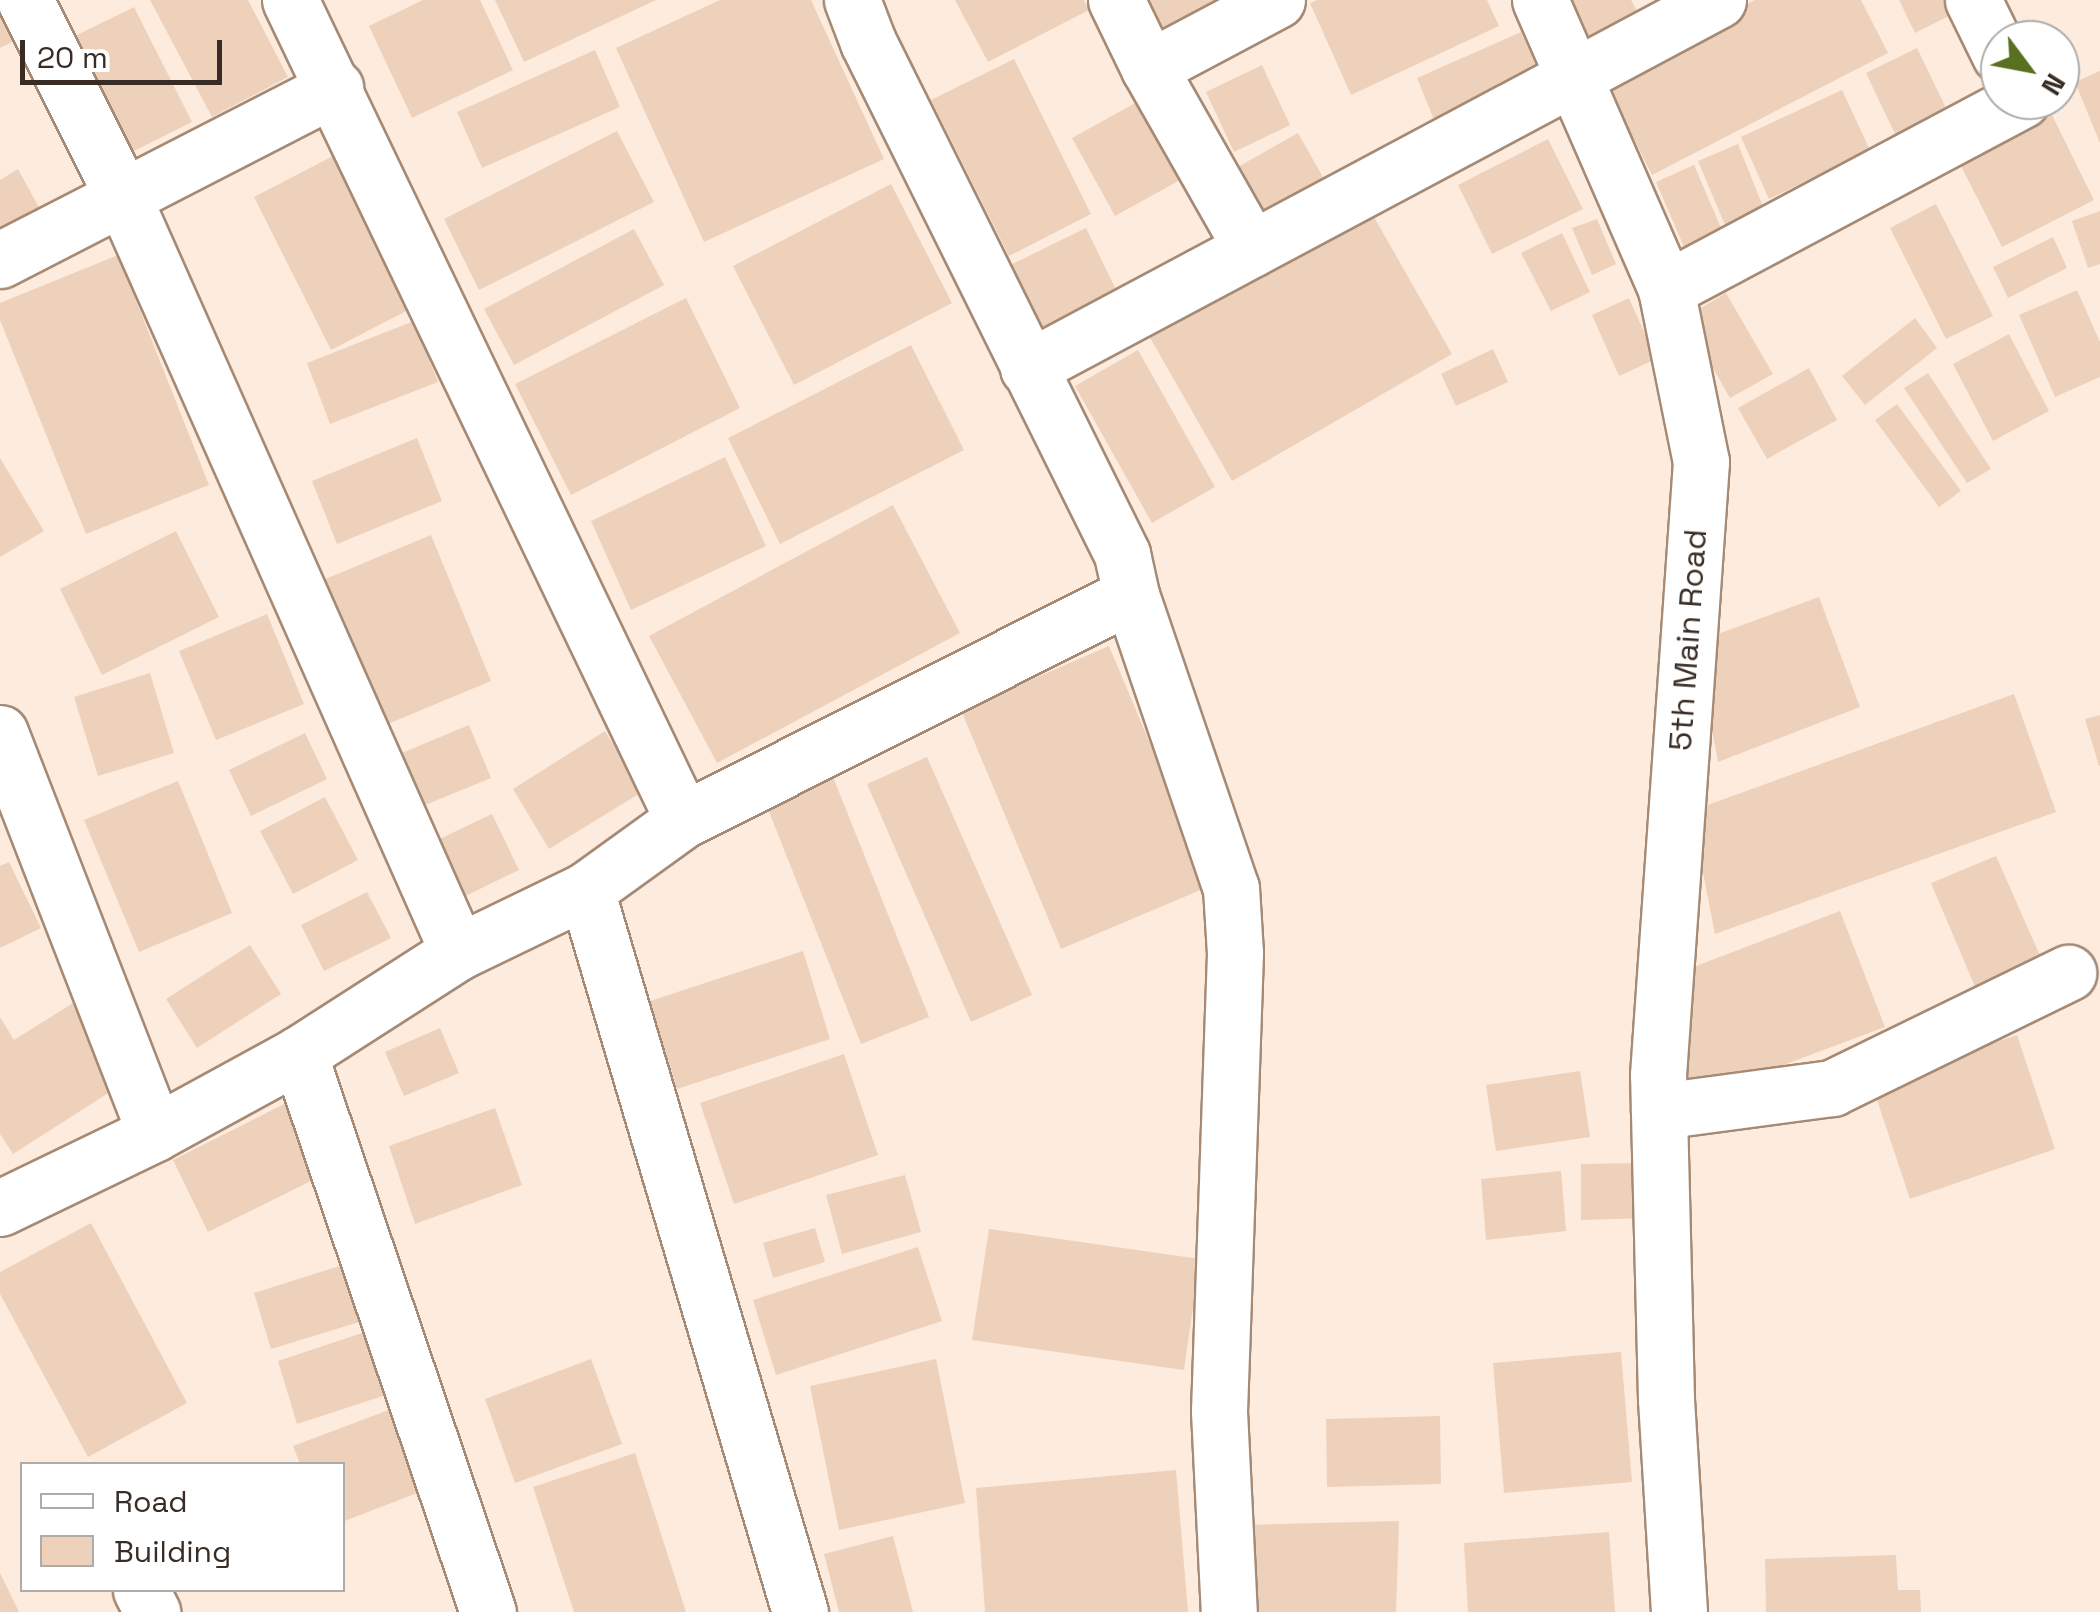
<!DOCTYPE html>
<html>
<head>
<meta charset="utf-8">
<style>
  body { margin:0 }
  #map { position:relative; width:2100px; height:1612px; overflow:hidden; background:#fdebde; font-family:"Space Grotesk",sans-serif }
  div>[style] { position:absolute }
  .building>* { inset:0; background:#eed1bb }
  .roads { filter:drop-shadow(2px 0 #a58a75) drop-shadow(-2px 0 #a58a75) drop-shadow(0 2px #a58a75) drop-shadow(0 -2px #a58a75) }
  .minor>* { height:55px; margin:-27.5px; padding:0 27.5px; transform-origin:27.5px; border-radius:27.5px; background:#fff }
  span { translate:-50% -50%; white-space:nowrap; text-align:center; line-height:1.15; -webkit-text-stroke:8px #fff; paint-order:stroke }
  .street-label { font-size:32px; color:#382c24 }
  .legend { position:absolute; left:20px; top:1462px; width:325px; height:130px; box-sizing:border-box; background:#fff; border:2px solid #afaba7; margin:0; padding:12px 18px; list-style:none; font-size:30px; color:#382c24 }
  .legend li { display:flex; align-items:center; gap:20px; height:50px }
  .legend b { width:50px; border:2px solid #afaba7 }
  .north { position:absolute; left:1980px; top:20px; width:100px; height:100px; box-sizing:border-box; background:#fff; border:2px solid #afaba7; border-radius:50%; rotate:122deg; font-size:28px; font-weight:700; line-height:40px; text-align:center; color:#382c24 }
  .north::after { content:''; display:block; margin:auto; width:35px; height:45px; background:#597021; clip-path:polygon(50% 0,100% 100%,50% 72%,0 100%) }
  .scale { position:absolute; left:20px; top:40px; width:202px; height:45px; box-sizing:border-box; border:5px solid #382c24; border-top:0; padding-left:12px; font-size:30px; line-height:35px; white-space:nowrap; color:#382c24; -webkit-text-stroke:8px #fff; paint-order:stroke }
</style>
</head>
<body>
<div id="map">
  <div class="building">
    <div style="clip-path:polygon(0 0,22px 37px,0 48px)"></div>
    <div style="clip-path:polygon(150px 0,248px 0,288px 77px,212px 117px)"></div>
    <div style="clip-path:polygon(423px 0,480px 0,513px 70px,412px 118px,369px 26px)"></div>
    <div style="clip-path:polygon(495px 0,656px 0,524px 62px)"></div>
    <div style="clip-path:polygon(720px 0,811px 0,884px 159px,704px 242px,616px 48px)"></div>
    <div style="clip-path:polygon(955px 0,1084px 0,1089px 10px,988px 62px)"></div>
    <div style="clip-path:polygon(1132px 0,1227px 0,1152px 43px)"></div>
    <div style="clip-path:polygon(1317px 0,1487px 0,1499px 26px,1351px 95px,1310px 3px)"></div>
    <div style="clip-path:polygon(1560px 0,1631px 0,1644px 24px,1589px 54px)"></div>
    <div style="clip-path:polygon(1755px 0,1861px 0,1888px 53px,1652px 175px,1603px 77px)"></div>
    <div style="clip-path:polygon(1899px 0,1963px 0,1967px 7px,1915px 33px)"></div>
    <div style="clip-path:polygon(134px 7px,192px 122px,130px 153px,73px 37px)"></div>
    <div style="clip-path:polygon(1521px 32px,1545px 86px,1439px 132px,1417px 78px)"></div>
    <div style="clip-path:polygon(1917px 48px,1947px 110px,1895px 134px,1866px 73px)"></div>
    <div style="clip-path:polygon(595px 50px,620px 107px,482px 168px,457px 112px)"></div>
    <div style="clip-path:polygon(1014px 59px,1091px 214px,1009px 256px,931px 100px)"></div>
    <div style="clip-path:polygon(1262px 65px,1290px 125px,1234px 152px,1206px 92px)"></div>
    <div style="clip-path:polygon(2100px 71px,2100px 143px,2075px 82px)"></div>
    <div style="clip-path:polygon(1842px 90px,1870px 150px,1769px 199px,1741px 137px)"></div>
    <div style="clip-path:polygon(1148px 96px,1191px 174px,1115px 216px,1072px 138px)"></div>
    <div style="clip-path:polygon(2046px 103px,2094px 200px,2002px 247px,1953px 150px)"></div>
    <div style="clip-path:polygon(617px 131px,654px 202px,479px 290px,444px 219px)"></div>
    <div style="clip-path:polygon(1298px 133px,1333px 195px,1268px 231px,1234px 169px)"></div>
    <div style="clip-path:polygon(1548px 139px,1583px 209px,1492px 254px,1458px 185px)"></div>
    <div style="clip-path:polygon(1738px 144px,1764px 209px,1725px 225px,1698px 161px)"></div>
    <div style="clip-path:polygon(335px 155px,412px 308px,331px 350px,254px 197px)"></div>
    <div style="clip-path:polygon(1694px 165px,1722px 230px,1684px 247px,1656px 182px)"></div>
    <div style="clip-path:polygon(18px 169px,42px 213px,0 236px,0 180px)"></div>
    <div style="clip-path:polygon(891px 184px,952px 303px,794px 385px,733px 266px)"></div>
    <div style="clip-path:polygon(1936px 204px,1993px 316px,1946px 339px,1890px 228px)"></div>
    <div style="clip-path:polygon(1370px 210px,1452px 354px,1232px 481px,1149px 336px)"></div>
    <div style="clip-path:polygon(2100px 211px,2100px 264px,2088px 268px,2072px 221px)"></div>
    <div style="clip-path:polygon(1597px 219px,1616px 264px,1592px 275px,1572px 228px)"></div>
    <div style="clip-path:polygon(1086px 228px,1120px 298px,1037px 340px,1002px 269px)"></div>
    <div style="clip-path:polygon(634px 229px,664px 285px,514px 365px,484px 309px)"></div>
    <div style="clip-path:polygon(1562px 233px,1590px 292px,1551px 311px,1521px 253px)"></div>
    <div style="clip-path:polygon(2053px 237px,2067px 268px,2008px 298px,1993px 267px)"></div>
    <div style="clip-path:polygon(118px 255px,209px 485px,86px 534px,0 320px,0 303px)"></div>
    <div style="clip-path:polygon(2077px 290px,2100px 342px,2100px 377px,2055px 397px,2019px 315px)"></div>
    <div style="clip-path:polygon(1726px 293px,1773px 374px,1730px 398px,1684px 318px)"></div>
    <div style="clip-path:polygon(686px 298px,740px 408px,571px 495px,515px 384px)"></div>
    <div style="clip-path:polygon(1629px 298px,1656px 359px,1619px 376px,1592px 315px)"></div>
    <div style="clip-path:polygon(1915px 318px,1937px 348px,1865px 405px,1842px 376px)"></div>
    <div style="clip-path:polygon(414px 321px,438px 382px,330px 424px,307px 363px)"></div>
    <div style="clip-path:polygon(2009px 334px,2049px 411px,1993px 441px,1953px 364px)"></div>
    <div style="clip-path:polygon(911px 345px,964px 450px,780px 544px,728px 438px)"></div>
    <div style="clip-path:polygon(1493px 349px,1508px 382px,1456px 406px,1441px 374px)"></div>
    <div style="clip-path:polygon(1138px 350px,1215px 487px,1152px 523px,1075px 386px)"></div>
    <div style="clip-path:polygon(1809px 368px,1837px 420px,1767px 459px,1738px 408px)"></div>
    <div style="clip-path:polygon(1928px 373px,1991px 469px,1967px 483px,1904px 388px)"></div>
    <div style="clip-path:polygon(1897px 404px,1961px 491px,1939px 507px,1875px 420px)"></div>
    <div style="clip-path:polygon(417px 438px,442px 501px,337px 544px,312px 481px)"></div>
    <div style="clip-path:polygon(725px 457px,766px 546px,631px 610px,591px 521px)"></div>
    <div style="clip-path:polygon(0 458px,44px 531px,0 557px)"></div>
    <div style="clip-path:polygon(893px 505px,960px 633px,717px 763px,649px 636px)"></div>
    <div style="clip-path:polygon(176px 531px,219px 617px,102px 675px,60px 589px)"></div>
    <div style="clip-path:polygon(431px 535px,491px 681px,383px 726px,323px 580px)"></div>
    <div style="clip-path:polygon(1819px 597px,1860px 707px,1718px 762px,1696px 642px)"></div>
    <div style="clip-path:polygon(267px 614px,304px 704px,216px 740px,179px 651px)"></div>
    <div style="clip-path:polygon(1109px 646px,1210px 886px,1061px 949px,961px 710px)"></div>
    <div style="clip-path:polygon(150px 673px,174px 753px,98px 776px,74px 697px)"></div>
    <div style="clip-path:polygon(2014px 694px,2056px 812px,1715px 934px,1691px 811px)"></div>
    <div style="clip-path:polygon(2100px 715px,2100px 766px,2099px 766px,2085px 719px)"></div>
    <div style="clip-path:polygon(469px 725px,491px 778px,408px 812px,385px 760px)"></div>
    <div style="clip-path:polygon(605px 731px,642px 792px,549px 849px,513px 789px)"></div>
    <div style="clip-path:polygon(305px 733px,327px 779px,251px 816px,229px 770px)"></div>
    <div style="clip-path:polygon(927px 757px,1032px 995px,971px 1022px,867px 784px)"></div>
    <div style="clip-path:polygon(833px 777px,929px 1017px,861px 1044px,766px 804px)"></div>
    <div style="clip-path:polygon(178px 781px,232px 913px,139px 952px,84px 820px)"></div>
    <div style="clip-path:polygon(325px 797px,358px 860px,293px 894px,260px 831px)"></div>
    <div style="clip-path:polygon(492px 814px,519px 870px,451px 903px,425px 846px)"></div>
    <div style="clip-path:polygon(1996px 856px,2042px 960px,1976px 989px,1931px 883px)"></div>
    <div style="clip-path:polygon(9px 862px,41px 928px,0 948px,0 866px)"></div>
    <div style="clip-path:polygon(367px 892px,391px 938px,324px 971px,301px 925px)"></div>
    <div style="clip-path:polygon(1840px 911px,1885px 1027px,1684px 1102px,1683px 971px)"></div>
    <div style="clip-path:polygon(250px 945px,281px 994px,197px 1048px,166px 999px)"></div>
    <div style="clip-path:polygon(803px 951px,830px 1039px,677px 1089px,650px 1001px)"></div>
    <div style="clip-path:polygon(73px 1003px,124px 1083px,13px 1154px,0 1134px,0 1017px,14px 1040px)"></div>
    <div style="clip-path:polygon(440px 1028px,459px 1073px,404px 1096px,385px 1052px)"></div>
    <div style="clip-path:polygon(2017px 1035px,2055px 1149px,1910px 1199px,1872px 1085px)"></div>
    <div style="clip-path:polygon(844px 1054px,878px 1155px,734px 1204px,700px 1103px)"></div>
    <div style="clip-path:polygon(1580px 1071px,1590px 1137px,1496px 1151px,1486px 1085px)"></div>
    <div style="clip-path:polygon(286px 1103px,321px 1176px,208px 1232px,173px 1160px)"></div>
    <div style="clip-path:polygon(495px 1108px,522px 1185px,415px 1224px,389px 1146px)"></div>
    <div style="clip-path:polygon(1646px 1163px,1647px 1218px,1581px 1220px,1581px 1164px)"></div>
    <div style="clip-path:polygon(1561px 1171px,1566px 1231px,1486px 1240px,1481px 1179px)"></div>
    <div style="clip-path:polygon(905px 1175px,921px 1232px,842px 1254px,826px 1195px)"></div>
    <div style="clip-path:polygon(91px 1223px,187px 1403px,88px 1457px,0 1294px,0 1272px)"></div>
    <div style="clip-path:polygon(815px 1228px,825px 1262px,773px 1278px,763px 1243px)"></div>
    <div style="clip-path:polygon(989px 1229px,1200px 1259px,1184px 1370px,972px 1340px)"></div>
    <div style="clip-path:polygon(918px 1247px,942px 1321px,776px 1375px,753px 1300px)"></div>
    <div style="clip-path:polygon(349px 1263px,366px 1320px,271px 1349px,254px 1293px)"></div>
    <div style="clip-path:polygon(368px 1331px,389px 1394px,297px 1424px,278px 1361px)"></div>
    <div style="clip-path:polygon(1621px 1352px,1632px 1482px,1504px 1493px,1493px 1363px)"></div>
    <div style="clip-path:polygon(591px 1359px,622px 1444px,515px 1483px,485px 1399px)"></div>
    <div style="clip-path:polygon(936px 1359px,965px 1503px,839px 1530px,810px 1386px)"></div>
    <div style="clip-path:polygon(394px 1408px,425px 1490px,342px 1522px,342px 1464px,300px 1464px,293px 1446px)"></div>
    <div style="clip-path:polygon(1440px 1416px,1441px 1484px,1327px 1487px,1326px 1419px)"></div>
    <div style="clip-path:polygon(635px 1453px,686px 1612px,574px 1612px,533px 1487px)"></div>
    <div style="clip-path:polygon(1176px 1470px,1188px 1612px,985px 1612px,976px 1488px)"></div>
    <div style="clip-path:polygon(1399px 1521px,1396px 1612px,1252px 1612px,1245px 1525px)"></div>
    <div style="clip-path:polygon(1609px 1532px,1615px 1612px,1468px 1612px,1464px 1543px)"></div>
    <div style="clip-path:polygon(893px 1536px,913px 1612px,839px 1612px,824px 1554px)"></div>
    <div style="clip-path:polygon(1896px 1555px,1898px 1590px,1920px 1590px,1921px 1612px,1766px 1612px,1765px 1559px)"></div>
    <div style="clip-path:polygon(0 1573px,19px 1612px,0 1612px)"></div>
  </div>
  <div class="roads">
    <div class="minor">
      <div style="left:25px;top:0;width:220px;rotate:63.6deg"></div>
      <div style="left:123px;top:197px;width:826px;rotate:66.07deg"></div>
      <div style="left:290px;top:0;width:909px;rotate:64.39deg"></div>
      <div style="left:852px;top:0;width:45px;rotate:69.1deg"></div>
      <div style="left:868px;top:42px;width:572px;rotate:63.61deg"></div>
      <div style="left:1122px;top:554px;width:42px;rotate:77.6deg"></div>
      <div style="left:1131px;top:595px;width:310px;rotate:71.2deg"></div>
      <div style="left:1231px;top:888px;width:65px;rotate:86.5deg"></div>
      <div style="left:1235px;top:953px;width:458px;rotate:92deg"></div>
      <div style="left:1219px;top:1411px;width:201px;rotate:87.2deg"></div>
      <div style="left:1116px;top:0;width:76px;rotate:64.1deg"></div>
      <div style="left:1149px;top:68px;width:208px;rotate:60.4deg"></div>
      <div style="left:1540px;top:0;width:315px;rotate:66.4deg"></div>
      <div style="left:1973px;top:0;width:61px;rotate:63.9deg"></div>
      <div style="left:1149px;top:68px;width:145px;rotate:-28deg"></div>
      <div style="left:0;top:260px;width:377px;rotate:-27.2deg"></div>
      <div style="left:1028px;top:368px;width:782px;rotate:-28.07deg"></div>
      <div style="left:0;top:733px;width:429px;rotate:68.8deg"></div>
      <div style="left:586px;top:890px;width:753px;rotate:73.49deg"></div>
      <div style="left:299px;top:1054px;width:589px;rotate:71.29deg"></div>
      <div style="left:1659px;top:1111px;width:175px;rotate:-7.6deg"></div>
      <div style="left:1832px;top:1088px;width:263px;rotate:-26deg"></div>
      <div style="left:0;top:1208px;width:172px;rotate:-25.8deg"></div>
      <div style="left:155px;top:1133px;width:164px;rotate:-28.7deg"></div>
      <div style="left:299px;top:1054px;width:189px;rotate:-32.7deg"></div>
      <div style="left:458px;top:952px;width:142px;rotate:-25.8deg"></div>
      <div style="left:586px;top:890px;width:120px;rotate:-35.8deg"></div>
      <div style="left:683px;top:820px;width:501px;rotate:-26.67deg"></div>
      <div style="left:141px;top:1590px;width:25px;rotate:63deg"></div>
      <div style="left:1679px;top:1612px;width:213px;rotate:-93.5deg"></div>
      <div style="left:1666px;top:1399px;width:324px;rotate:-91.4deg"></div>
      <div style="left:1658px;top:1075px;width:615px;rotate:-85.99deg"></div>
      <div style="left:1701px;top:462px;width:177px;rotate:-101.4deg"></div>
      <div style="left:1666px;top:289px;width:403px;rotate:-28deg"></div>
    </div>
  </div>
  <div class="street-label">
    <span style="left:1688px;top:640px;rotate:-86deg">5th Main Road</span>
  </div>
  <ul class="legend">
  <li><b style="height:12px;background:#fff"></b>Road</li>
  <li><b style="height:28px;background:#eed1bb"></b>Building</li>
  </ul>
  <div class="north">N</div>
  <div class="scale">20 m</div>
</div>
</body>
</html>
